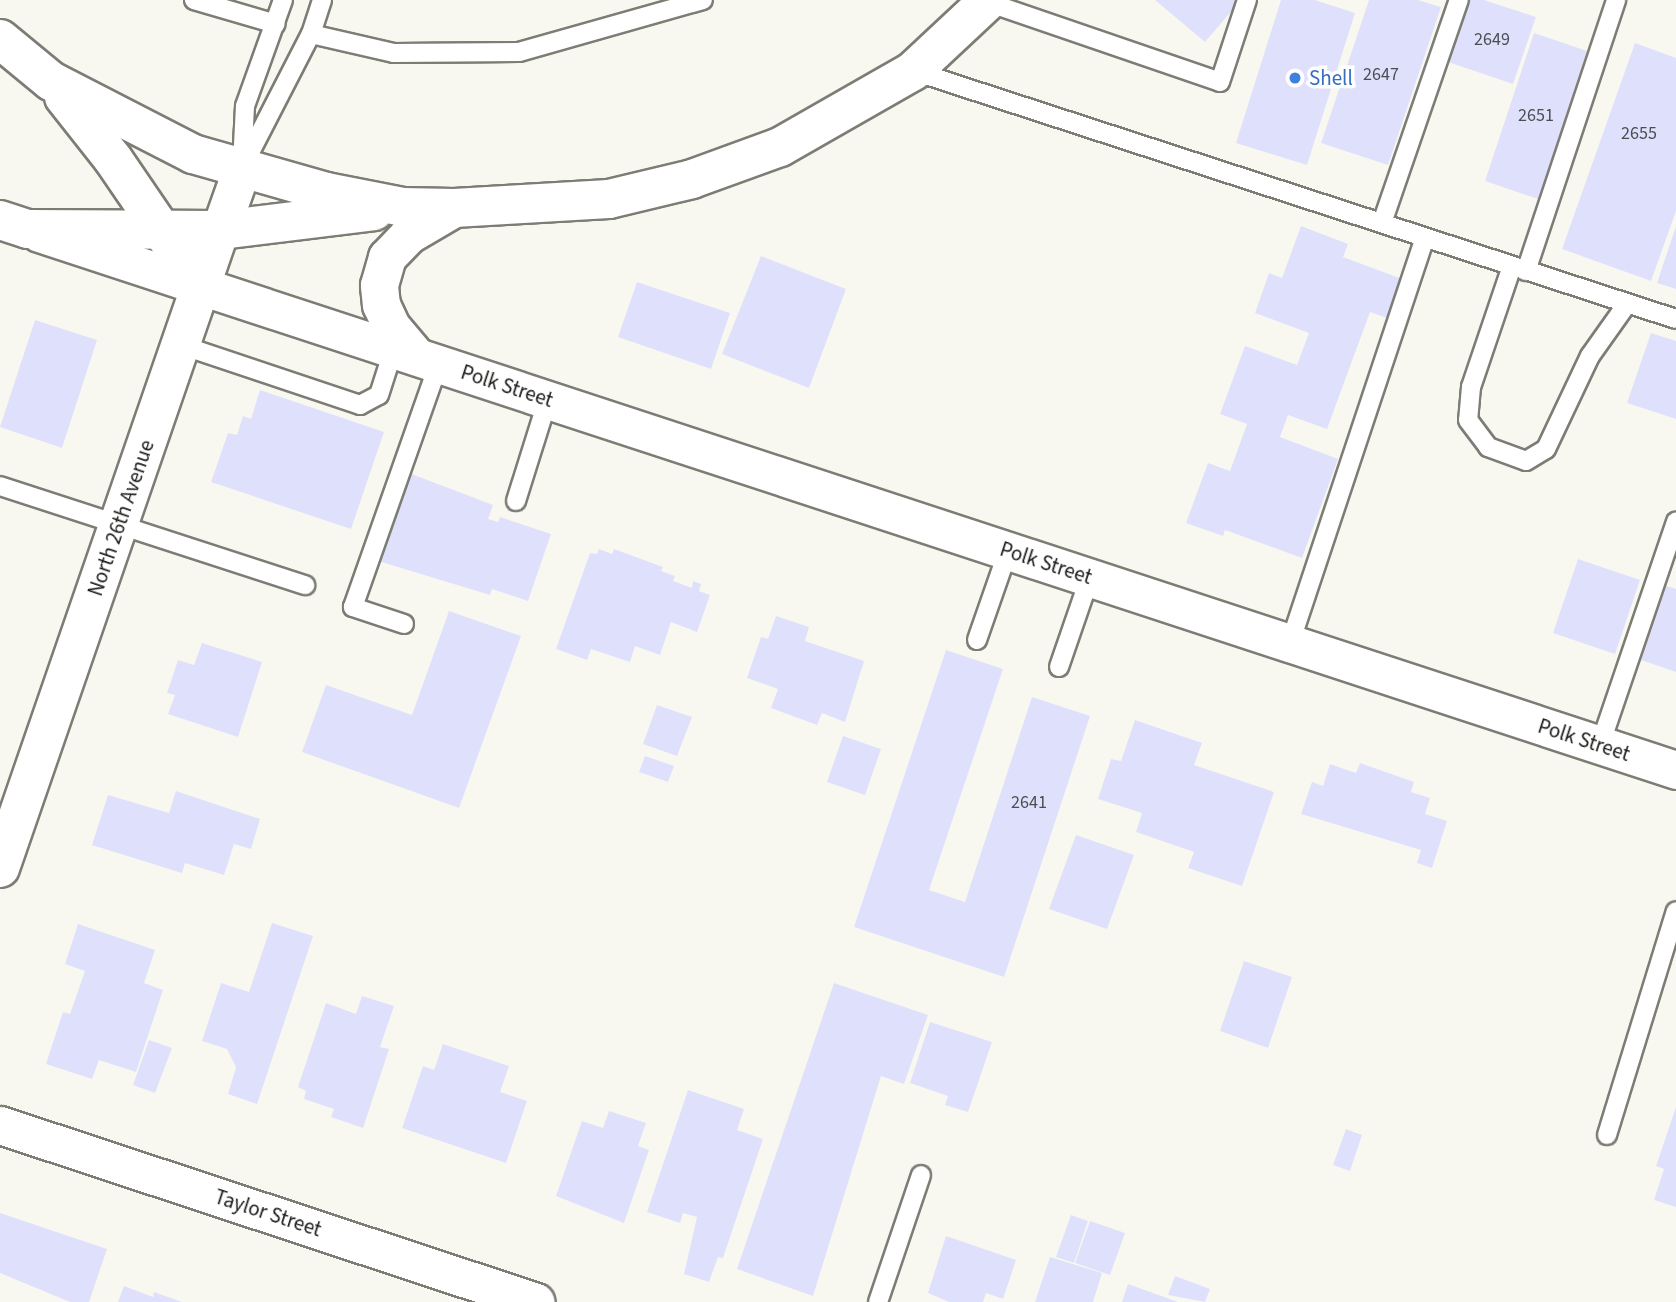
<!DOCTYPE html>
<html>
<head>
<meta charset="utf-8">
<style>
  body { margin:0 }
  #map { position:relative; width:1676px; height:1302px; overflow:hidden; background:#f9f8f0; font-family:"Source Sans 3",sans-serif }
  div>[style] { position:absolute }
  .building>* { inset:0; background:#dfe1fc }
  .roads { filter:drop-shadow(2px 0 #7d7c75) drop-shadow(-2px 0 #7d7c75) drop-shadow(0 2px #7d7c75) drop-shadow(0 -2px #7d7c75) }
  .lane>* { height:18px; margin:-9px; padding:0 9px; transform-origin:9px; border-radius:9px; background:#fff }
  .street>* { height:37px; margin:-18.5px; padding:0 18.5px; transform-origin:18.5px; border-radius:18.5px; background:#fff }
  .secondary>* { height:38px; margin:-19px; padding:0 19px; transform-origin:19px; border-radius:19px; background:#fff }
  .primary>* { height:38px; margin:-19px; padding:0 19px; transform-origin:19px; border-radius:19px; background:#fff }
  .dots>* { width:19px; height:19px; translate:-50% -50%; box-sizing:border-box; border:4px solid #fff; border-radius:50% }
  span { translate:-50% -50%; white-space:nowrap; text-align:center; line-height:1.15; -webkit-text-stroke:7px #fff; paint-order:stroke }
  .number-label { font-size:18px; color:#4c4c51 }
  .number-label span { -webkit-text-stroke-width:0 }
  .shop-label { font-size:21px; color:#366cbe }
  .left { translate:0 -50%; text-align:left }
  .street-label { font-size:21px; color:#1b1a18 }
</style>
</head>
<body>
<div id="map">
  <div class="building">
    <div style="clip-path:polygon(1155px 0,1241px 0,1205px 42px)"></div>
    <div style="clip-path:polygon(1281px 0,1315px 0,1355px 13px,1307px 165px,1236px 143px)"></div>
    <div style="clip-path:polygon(1369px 0,1418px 0,1441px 7px,1388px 165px,1321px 143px)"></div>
    <div style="clip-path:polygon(1469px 0,1484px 0,1536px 17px,1513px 84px,1448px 62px)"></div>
    <div style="clip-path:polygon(1534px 33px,1587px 51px,1538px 199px,1485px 181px)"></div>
    <div style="clip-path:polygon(1635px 43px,1676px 58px,1676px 211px,1651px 281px,1562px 249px)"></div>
    <div style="clip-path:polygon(1301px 226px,1348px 244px,1343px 257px,1402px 279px,1387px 318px,1370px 312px,1327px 429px,1288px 415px,1280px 437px,1338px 459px,1302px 558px,1225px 530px,1223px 536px,1186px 523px,1208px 463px,1230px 471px,1247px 424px,1220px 414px,1245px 346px,1297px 365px,1309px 333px,1255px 313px,1269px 273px,1282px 278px)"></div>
    <div style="clip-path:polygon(1676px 226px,1676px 289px,1657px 283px)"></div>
    <div style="clip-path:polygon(761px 256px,846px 289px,809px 388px,722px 354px)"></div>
    <div style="clip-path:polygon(637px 282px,730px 313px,711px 369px,618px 337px)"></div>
    <div style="clip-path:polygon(35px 320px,97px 340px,62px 448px,0 427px)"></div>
    <div style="clip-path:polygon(1651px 333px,1676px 341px,1676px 419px,1627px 403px)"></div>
    <div style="clip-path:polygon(260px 390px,384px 432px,351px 529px,211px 482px,228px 433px,237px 435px,243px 416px,251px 419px)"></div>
    <div style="clip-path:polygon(409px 473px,493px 505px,488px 519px,498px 522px,500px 517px,551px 534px,528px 601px,492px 589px,490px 595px,378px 561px)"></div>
    <div style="clip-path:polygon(599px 549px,612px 554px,614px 549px,663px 567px,661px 571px,675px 576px,673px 581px,692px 588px,693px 581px,701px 584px,699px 591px,710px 595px,697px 632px,671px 622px,660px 655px,635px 646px,630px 662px,591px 649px,587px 660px,556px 649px,590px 553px,597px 554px)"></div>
    <div style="clip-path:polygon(1578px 559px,1640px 580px,1615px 654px,1553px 633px)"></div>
    <div style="clip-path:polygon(1666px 586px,1676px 589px,1676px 672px,1641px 660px)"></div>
    <div style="clip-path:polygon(449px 611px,521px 636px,459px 808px,302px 752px,326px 685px,412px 715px)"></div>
    <div style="clip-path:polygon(776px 616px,809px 627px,805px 641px,864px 661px,845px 722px,822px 713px,817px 725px,771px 708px,778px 689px,747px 678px,761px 637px,768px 639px)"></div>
    <div style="clip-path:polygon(202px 643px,262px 662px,238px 737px,168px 714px,175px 695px,167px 693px,178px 660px,194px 665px)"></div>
    <div style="clip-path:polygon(946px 650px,1003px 669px,929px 890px,965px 902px,1032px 697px,1090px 716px,1004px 977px,854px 927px)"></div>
    <div style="clip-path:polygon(657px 705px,692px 717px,677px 756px,643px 744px)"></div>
    <div style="clip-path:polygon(1135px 720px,1202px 743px,1194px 765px,1274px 792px,1242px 886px,1188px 868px,1194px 852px,1136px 832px,1142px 813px,1098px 799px,1111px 759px,1121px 761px)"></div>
    <div style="clip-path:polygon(843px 736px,881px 749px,865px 795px,827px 782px)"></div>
    <div style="clip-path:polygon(645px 756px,674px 766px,668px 782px,639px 772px)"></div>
    <div style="clip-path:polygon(1360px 763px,1414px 782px,1411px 792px,1430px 798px,1425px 814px,1447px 821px,1432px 868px,1417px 863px,1421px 850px,1301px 814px,1312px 782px,1323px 786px,1330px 764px,1356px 773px)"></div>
    <div style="clip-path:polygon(176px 791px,260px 819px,251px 849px,234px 844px,224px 875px,185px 863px,182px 873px,92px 845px,108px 795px,169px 813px)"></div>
    <div style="clip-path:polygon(1076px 835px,1134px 855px,1107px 929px,1049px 909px)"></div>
    <div style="clip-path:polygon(272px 923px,313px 936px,257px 1104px,228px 1094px,236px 1067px,227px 1049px,202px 1041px,221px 983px,249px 992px)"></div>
    <div style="clip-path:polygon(78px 924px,155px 950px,144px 983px,163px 990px,136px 1072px,99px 1060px,92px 1079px,46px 1064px,63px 1012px,70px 1014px,85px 971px,65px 964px)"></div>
    <div style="clip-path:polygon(1244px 961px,1292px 977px,1268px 1048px,1220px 1031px)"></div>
    <div style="clip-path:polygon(834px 983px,928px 1015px,904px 1084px,881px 1076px,813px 1296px,737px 1269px)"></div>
    <div style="clip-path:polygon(362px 996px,394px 1006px,380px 1047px,389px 1049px,363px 1128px,331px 1117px,334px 1109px,304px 1099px,306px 1091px,298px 1087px,326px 1003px,356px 1014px)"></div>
    <div style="clip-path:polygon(930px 1022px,992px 1042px,968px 1112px,945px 1105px,948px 1096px,910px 1083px)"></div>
    <div style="clip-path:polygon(149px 1040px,172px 1048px,155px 1093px,133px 1085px)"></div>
    <div style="clip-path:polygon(443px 1044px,509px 1066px,500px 1092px,527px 1101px,506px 1163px,402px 1128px,423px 1066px,434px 1070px)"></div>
    <div style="clip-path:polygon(688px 1090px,744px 1109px,737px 1130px,763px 1139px,723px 1258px,718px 1257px,709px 1282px,684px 1274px,697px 1217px,683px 1213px,680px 1223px,647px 1212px)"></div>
    <div style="clip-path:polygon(1676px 1107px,1676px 1207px,1654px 1200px,1664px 1169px,1656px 1166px)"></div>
    <div style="clip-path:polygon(609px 1111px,646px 1123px,638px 1146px,649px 1150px,624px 1223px,556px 1196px,582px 1121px,603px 1128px)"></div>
    <div style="clip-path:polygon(1346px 1129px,1362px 1135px,1350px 1171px,1333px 1165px)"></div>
    <div style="clip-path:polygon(0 1213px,107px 1249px,89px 1302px,70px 1302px,0 1273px)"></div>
    <div style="clip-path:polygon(1071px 1215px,1088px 1221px,1074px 1263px,1056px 1257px)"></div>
    <div style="clip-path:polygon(1090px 1221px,1125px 1233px,1110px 1275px,1075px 1263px)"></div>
    <div style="clip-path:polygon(946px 1236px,1016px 1260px,1003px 1299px,986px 1293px,983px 1302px,949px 1302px,928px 1293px)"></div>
    <div style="clip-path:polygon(1050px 1257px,1102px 1273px,1093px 1302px,1035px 1302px)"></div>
    <div style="clip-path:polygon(1175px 1276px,1210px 1289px,1205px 1302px,1168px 1295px)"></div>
    <div style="clip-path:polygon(1128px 1284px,1178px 1302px,1122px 1302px)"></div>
    <div style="clip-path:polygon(124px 1286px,153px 1297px,154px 1292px,182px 1302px,118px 1302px)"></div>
  </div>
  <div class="roads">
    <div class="lane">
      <div style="left:194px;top:0;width:85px;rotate:16.3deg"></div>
      <div style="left:987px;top:2px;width:246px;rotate:18.9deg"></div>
      <div style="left:1220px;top:82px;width:86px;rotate:-71.8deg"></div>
      <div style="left:311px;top:34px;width:85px;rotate:12.9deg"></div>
      <div style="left:394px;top:53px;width:125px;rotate:-0.5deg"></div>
      <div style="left:519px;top:52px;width:191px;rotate:-15.8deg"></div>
      <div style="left:914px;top:71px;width:801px;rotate:18.03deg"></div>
      <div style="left:242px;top:165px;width:59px;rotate:-87.1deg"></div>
      <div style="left:245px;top:106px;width:113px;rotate:-70.3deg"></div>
      <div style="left:242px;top:168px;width:151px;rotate:-62.8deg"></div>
      <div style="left:311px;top:34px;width:36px;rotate:-72deg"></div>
      <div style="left:1382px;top:223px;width:236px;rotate:-71deg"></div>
      <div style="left:1512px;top:266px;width:128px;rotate:108.7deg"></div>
      <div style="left:1471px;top:387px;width:33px;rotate:95deg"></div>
      <div style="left:1468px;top:420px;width:34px;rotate:53deg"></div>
      <div style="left:1488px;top:447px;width:40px;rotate:20.2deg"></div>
      <div style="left:1526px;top:461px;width:23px;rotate:-31deg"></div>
      <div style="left:1546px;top:449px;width:103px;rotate:-64.7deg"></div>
      <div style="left:1590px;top:356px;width:64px;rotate:-54.6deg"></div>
      <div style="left:1526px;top:271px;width:286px;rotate:-71.6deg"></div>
      <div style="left:181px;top:345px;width:189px;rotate:18.5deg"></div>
      <div style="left:360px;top:405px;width:21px;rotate:-28deg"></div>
      <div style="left:379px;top:395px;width:49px;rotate:-72.3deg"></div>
      <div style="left:0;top:486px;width:321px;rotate:18deg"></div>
      <div style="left:516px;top:501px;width:107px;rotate:-72.6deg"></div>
      <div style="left:404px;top:624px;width:54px;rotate:-161.6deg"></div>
      <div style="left:353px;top:607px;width:259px;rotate:-70.6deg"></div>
      <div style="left:977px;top:640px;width:94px;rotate:-70.8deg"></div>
      <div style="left:1290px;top:643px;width:427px;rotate:-71.6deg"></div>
      <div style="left:1059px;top:667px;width:95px;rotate:-71deg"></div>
      <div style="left:1600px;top:745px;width:236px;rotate:-71.2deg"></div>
      <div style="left:1607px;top:1135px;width:234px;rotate:-72.9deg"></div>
      <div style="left:878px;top:1302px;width:134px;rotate:-71.3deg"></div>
    </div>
    <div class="street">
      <div style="left:220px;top:230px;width:66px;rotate:-70.5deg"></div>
      <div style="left:39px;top:233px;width:1723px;rotate:18.16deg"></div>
      <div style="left:416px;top:356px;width:39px;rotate:-130deg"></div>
      <div style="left:391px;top:326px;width:23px;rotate:-115deg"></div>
      <div style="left:381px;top:305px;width:20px;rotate:-96deg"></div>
      <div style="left:379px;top:285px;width:29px;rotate:-74deg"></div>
      <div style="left:387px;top:257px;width:30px;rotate:-46deg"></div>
      <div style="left:408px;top:235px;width:53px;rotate:-30.4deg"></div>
      <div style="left:0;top:1125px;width:564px;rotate:18.27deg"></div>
    </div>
    <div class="secondary">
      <div style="left:0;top:220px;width:29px;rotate:18deg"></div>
      <div style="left:0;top:868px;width:675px;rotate:-70.97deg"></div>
    </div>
    <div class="primary">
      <div style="left:0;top:39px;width:66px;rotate:39.5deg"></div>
      <div style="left:51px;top:81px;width:160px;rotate:27.2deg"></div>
      <div style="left:193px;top:154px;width:138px;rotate:15.9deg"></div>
      <div style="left:326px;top:192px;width:78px;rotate:11deg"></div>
      <div style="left:403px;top:207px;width:51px;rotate:1.1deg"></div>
      <div style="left:454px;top:208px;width:155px;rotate:-3.3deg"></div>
      <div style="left:609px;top:199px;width:85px;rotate:-13.5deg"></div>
      <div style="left:692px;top:179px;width:94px;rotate:-20deg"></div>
      <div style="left:780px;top:147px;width:153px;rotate:-29.7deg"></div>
      <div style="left:913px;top:71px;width:104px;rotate:-43.1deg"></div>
      <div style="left:64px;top:97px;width:79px;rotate:51.7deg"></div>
      <div style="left:113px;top:159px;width:156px;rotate:55.7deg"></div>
      <div style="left:28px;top:229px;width:192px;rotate:0.3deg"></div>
      <div style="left:220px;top:230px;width:155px;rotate:-7deg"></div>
    </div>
  </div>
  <div class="dots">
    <div style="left:1295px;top:78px;background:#3f7fe0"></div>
  </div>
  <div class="number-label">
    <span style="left:1492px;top:40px">2649</span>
    <span style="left:1381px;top:75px">2647</span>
    <span style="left:1536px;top:116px">2651</span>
    <span style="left:1639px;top:134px">2655</span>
    <span style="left:1029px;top:803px">2641</span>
  </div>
  <div class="shop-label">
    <span class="left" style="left:1309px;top:78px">Shell</span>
  </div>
  <div class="street-label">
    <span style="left:507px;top:386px;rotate:18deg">Polk Street</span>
    <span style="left:121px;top:518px;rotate:-71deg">North 26th Avenue</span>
    <span style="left:1046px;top:563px;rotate:18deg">Polk Street</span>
    <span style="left:1584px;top:740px;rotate:18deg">Polk Street</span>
    <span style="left:268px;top:1213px;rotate:18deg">Taylor Street</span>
  </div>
</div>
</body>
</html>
